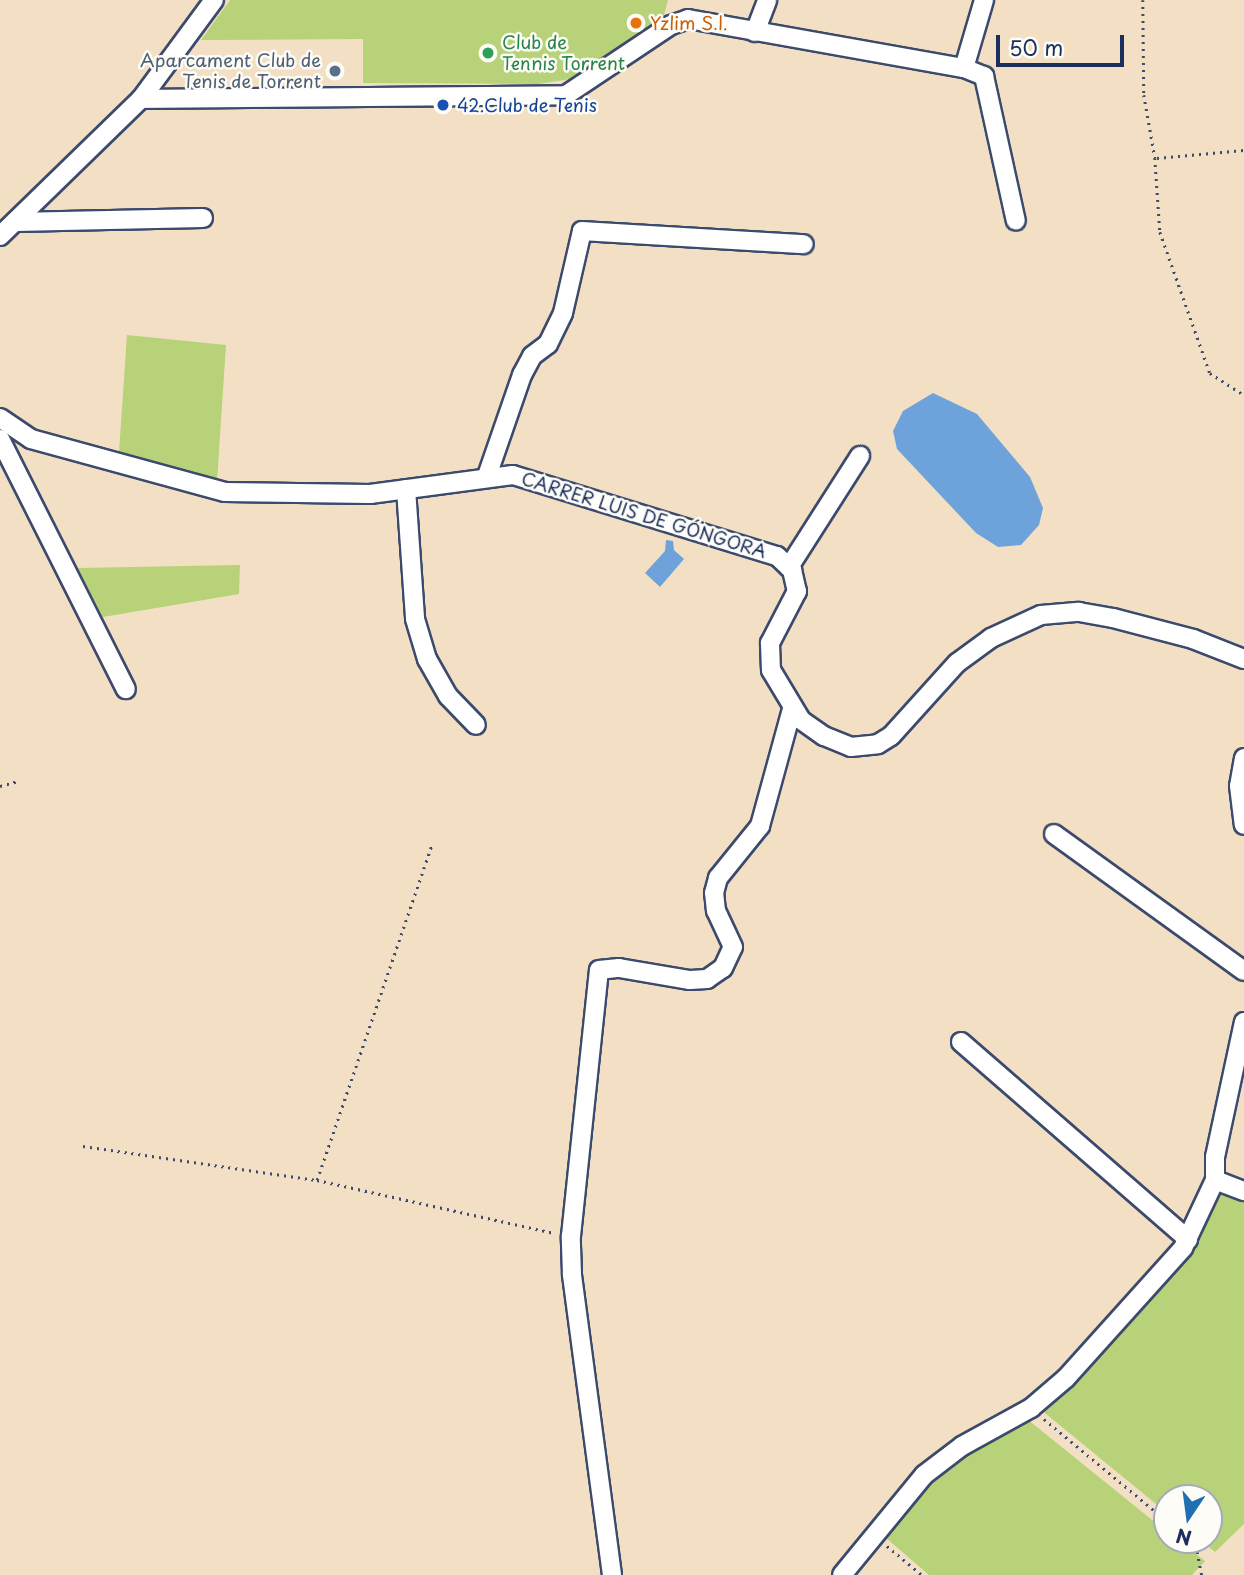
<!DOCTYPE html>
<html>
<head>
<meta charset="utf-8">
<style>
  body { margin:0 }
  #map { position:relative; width:1244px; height:1575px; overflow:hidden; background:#f3e0c4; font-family:"Playpen Sans",sans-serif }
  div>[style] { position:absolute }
  .green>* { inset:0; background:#b7d278 }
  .water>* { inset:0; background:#6da3da }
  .path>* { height:2.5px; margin-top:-1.25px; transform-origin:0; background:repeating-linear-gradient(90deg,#3b4a6d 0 2px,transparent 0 7px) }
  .roads { filter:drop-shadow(2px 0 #3b4a6d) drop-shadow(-2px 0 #3b4a6d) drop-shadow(0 2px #3b4a6d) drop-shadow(0 -2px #3b4a6d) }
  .minor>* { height:18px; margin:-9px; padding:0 9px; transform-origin:9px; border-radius:9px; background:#fff }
  .dots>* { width:19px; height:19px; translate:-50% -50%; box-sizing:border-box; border:4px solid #fdfcf7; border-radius:50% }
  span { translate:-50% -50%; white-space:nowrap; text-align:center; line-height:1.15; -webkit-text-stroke:5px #fdfcf7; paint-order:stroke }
  .food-label { font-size:18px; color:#c56008 }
  .left { translate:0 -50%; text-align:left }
  .leisure-label { font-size:18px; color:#27864d }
  .service-label { font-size:18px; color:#4e5e75 }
  .right { translate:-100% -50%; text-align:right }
  .transit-label { font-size:18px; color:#164399 }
  .street-label { font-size:18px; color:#1b2f5e }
  .north { position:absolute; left:1153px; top:1484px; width:70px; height:70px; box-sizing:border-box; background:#fdfcf7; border:2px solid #a3aaba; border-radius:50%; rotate:193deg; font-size:19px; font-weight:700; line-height:28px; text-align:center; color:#1b2f5e }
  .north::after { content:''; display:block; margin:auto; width:24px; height:32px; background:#1f6fb2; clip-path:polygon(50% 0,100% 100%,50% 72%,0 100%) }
  .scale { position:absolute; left:996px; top:35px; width:128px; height:32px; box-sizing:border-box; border:4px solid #1b2f5e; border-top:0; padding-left:9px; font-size:21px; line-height:24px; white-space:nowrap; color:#1b2f5e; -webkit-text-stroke:5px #fdfcf7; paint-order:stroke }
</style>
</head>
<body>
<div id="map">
  <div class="green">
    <div style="clip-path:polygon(230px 0,668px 0,664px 15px,577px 78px,538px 84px,363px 83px,363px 39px,201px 40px)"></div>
    <div style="clip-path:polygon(127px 335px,226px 345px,217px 481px,119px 452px)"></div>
    <div style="clip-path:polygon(240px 565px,239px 594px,103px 617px,78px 568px)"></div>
    <div style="clip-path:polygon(1221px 1190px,1244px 1194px,1244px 1524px,1215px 1552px,1200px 1540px,1209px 1540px,1209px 1498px,1167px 1498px,1167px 1513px,1040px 1409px,1072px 1378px)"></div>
    <div style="clip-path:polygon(1027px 1419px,1167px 1532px,1167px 1540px,1178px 1540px,1205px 1561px,1192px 1575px,929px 1575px,885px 1537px,915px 1492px,960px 1456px)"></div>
  </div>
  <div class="water">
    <div style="clip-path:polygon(933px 393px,977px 414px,1030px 477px,1043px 508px,1039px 525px,1021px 545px,998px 547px,976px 533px,897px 449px,893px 431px,903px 411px)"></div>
    <div style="clip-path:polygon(666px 540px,673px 541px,674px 550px,684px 559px,660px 587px,645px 573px,665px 551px)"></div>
  </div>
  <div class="path">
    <div style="left:1143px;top:0;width:95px;rotate:89.4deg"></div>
    <div style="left:1144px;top:95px;width:64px;rotate:80.1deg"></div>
    <div style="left:1155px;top:158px;width:74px;rotate:86.1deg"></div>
    <div style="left:1160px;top:232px;width:150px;rotate:70.5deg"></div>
    <div style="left:1210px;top:373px;width:40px;rotate:32.9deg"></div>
    <div style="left:1157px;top:158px;width:87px;rotate:-5.3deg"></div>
    <div style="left:0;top:786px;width:20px;rotate:-15deg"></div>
    <div style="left:83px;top:1146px;width:236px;rotate:8.3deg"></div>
    <div style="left:317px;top:1180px;width:243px;rotate:12.6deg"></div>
    <div style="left:317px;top:1180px;width:355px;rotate:-71.1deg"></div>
    <div style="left:1044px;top:1419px;width:160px;rotate:39.7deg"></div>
    <div style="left:1190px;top:1540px;width:8px;rotate:40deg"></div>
    <div style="left:1196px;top:1545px;width:31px;rotate:79deg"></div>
    <div style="left:887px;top:1546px;width:45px;rotate:39.6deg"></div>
  </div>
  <div class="roads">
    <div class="minor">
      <div style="left:755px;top:32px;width:34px;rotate:-69deg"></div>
      <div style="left:964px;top:68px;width:71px;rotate:-73.6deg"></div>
      <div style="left:141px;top:99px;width:425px;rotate:-0.5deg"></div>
      <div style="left:566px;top:95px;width:126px;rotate:-33.7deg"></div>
      <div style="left:671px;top:25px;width:18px;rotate:-19deg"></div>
      <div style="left:688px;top:19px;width:280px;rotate:10.1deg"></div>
      <div style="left:964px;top:68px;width:22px;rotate:22deg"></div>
      <div style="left:984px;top:76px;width:148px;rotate:77.6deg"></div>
      <div style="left:15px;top:222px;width:188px;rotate:-1.2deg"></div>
      <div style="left:0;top:236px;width:197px;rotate:-44.2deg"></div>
      <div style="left:141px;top:99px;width:123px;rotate:-53.6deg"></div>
      <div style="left:0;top:418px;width:37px;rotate:34deg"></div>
      <div style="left:31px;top:439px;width:201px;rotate:15.3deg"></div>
      <div style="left:225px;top:492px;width:145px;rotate:0.8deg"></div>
      <div style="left:370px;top:494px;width:144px;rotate:-7.6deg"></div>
      <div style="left:513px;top:475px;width:276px;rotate:17.1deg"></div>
      <div style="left:777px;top:556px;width:21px;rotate:43deg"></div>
      <div style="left:792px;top:570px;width:22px;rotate:77deg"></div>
      <div style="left:797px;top:591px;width:59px;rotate:117.4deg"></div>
      <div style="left:770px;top:643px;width:27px;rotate:88deg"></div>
      <div style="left:771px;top:670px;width:58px;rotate:59deg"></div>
      <div style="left:801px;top:720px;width:28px;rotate:35deg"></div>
      <div style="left:824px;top:736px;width:29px;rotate:22deg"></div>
      <div style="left:851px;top:747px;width:27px;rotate:-6deg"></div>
      <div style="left:878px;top:744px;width:15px;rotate:-32deg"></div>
      <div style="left:891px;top:736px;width:98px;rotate:-47.9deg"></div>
      <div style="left:957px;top:663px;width:42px;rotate:-36.3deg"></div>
      <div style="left:991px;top:638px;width:55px;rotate:-24.7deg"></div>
      <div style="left:1041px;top:615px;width:38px;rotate:-5deg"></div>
      <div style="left:1079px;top:612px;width:35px;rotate:10deg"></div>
      <div style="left:1113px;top:618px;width:83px;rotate:14.7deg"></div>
      <div style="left:1193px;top:639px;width:55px;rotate:21.4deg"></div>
      <div style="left:0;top:439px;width:280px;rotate:63.3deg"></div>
      <div style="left:487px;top:476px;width:107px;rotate:-70.9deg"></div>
      <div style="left:522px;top:375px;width:21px;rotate:-62deg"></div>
      <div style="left:532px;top:356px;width:20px;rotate:-37deg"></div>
      <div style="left:548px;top:344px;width:34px;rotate:-64deg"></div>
      <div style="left:563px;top:313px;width:84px;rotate:-77deg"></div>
      <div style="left:582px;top:231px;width:222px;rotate:3.4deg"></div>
      <div style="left:406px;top:489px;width:130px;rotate:86deg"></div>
      <div style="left:415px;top:619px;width:42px;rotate:73.3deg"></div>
      <div style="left:427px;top:659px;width:43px;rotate:60.4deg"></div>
      <div style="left:448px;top:696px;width:40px;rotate:46deg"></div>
      <div style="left:789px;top:567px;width:132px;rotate:-57.4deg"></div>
      <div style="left:1244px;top:758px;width:28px;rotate:100deg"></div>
      <div style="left:1239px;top:786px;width:39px;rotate:83deg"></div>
      <div style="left:1054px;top:834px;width:234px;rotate:35.8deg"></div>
      <div style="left:961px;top:1042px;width:301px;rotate:41deg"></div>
      <div style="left:1215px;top:1180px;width:23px;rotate:-90deg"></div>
      <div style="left:1215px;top:1157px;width:138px;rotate:-77.9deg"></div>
      <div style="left:612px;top:1575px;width:304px;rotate:-97.6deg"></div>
      <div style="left:572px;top:1274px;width:38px;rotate:-92deg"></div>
      <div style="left:571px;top:1236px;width:267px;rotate:-84deg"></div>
      <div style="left:599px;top:970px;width:20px;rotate:-6deg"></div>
      <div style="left:619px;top:968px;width:72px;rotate:9.6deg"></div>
      <div style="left:690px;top:980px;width:17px;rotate:-3deg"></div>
      <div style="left:707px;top:979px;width:19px;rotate:-35deg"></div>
      <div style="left:723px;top:968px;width:23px;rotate:-65deg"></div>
      <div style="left:733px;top:947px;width:40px;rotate:-115deg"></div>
      <div style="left:716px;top:911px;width:18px;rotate:-96deg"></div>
      <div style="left:714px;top:893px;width:16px;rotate:-75deg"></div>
      <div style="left:718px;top:878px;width:67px;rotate:-51.1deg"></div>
      <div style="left:760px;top:826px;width:121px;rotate:-74.7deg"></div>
      <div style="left:842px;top:1575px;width:129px;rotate:-50.6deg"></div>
      <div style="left:924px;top:1475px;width:48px;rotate:-37.3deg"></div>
      <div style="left:962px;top:1446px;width:79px;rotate:-28.8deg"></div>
      <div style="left:1031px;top:1408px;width:46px;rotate:-40.6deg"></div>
      <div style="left:1066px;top:1378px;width:175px;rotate:-48deg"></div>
      <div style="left:1183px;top:1248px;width:75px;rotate:-64.8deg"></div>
      <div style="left:1215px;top:1180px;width:31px;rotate:21deg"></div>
    </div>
  </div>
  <div class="dots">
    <div style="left:636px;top:23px;background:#e8710a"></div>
    <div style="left:488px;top:53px;background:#2e9e5b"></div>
    <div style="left:335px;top:71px;background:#5c6f8a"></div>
    <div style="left:443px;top:105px;background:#1a4fb4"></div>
  </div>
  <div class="food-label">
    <span class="left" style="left:650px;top:23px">Yzlim S.l.</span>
  </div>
  <div class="leisure-label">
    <span class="left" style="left:502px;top:53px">Club de<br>Tennis Torrent</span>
  </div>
  <div class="service-label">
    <span class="right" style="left:321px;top:71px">Aparcament Club de<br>Tenis de Torrent</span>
  </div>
  <div class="transit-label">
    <span class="left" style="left:457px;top:105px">42.Club de Tenis</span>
  </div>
  <div class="street-label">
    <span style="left:644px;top:515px;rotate:17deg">CARRER LUIS DE GÓNGORA</span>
  </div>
  <div class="north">N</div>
  <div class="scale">50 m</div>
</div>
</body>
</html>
